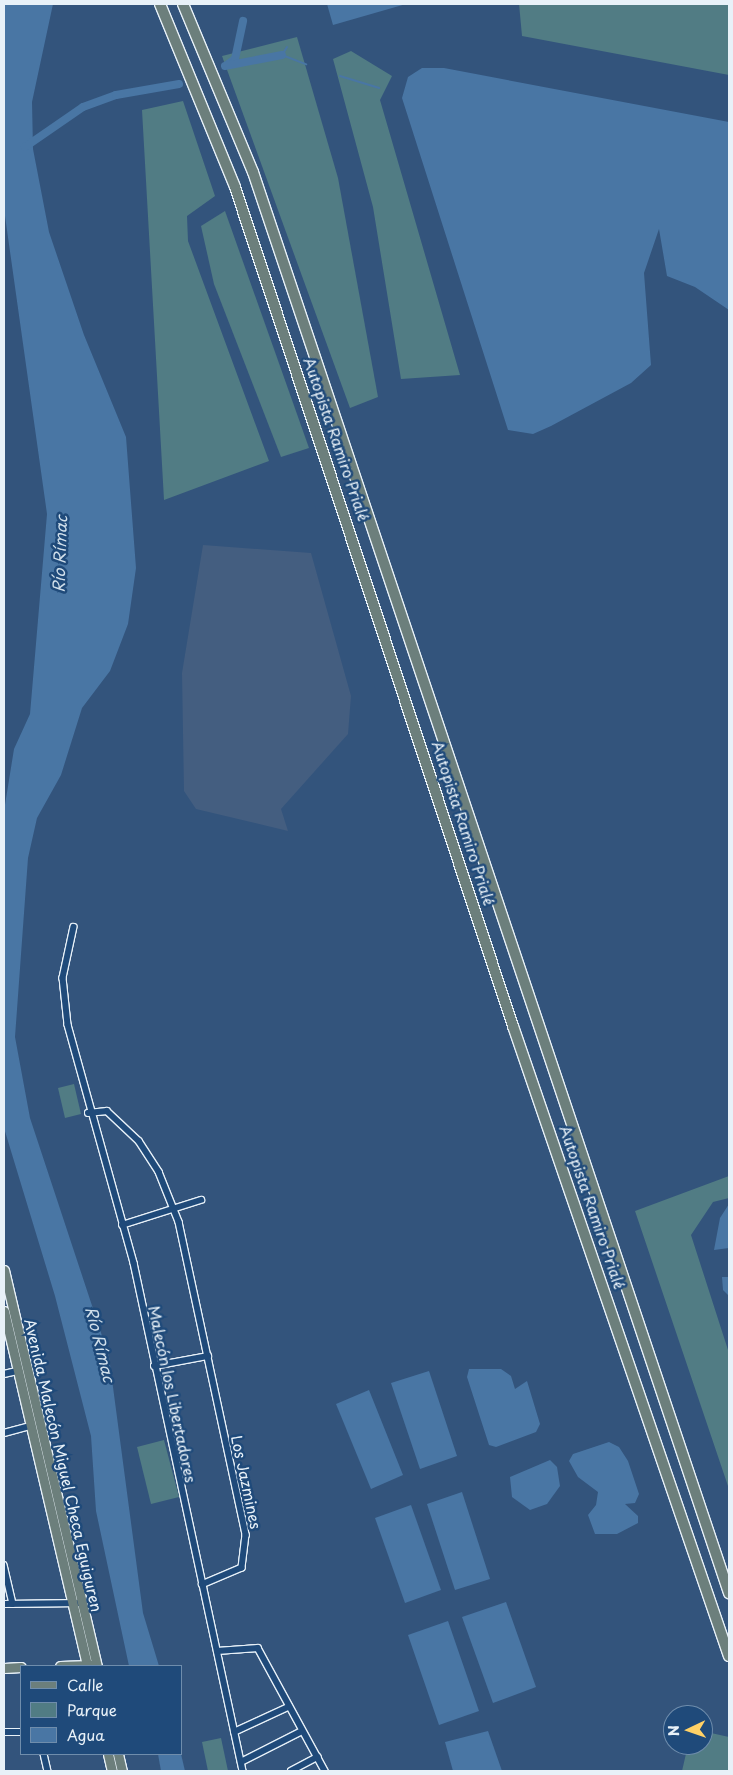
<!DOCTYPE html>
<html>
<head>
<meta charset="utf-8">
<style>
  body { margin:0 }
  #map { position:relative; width:733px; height:1775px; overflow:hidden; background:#33547c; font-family:"Playpen Sans",sans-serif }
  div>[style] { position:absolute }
  .built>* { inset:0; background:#445e80 }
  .green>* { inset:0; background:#517c84 }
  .water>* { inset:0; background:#4976a4 }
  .stream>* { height:2px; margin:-1px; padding:0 1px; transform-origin:1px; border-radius:1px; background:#4976a4 }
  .canal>* { height:8px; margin:-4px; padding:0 4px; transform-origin:4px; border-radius:4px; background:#4976a4 }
  .roads { filter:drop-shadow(1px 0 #e8f1f8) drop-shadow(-1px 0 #e8f1f8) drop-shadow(0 1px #e8f1f8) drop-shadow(0 -1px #e8f1f8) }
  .street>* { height:5.5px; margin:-2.75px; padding:0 2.75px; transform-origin:2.75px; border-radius:2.75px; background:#1f4a7a }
  .primary>* { height:9px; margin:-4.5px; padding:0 4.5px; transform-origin:4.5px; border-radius:4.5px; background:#6c7f7c }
  .highway>* { height:10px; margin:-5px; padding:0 5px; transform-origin:5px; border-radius:5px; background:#6c7f7c }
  span { translate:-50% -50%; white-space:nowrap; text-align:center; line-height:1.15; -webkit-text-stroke:5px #1f4a7a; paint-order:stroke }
  .street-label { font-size:15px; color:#e8f1f8 }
  .water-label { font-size:16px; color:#d0dfeb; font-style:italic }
  .frame { position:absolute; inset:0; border:5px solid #e8f1f8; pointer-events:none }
  .legend { position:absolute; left:20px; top:1665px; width:162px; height:90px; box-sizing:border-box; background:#1f4a7a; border:1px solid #6f8dac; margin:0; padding:6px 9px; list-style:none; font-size:15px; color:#e8f1f8 }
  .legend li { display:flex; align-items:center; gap:10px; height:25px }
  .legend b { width:25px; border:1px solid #6f8dac }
  .north { position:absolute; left:663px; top:1705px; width:50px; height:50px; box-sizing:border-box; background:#1f4a7a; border:1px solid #6f8dac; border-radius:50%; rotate:267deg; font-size:14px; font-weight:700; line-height:20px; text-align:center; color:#e8f1f8 }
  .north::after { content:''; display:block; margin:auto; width:18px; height:22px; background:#ffd166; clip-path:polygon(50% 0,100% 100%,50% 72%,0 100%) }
</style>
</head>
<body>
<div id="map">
  <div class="built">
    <div style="clip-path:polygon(203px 545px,311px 553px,351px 696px,348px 734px,281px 809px,288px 831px,196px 809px,184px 791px,182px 673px)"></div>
  </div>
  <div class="green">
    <div style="clip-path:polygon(519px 4px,729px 4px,729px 75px,522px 36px)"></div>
    <div style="clip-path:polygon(297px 37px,338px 178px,378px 397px,350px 408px,222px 56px)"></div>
    <div style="clip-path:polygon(351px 51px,392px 76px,380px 100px,460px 375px,401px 379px,373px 207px,333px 59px)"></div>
    <div style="clip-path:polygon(183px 101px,215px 196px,187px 216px,188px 241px,269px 461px,164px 500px,142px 110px)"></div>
    <div style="clip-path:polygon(225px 211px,309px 448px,281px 457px,214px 284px,201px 226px)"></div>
    <div style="clip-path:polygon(74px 1084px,81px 1114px,65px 1118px,58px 1088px)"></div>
    <div style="clip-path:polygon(729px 1176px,729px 1198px,713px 1202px,691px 1235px,729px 1353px,729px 1489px,635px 1211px)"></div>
    <div style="clip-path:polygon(164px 1440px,179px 1497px,151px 1504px,137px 1447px)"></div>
    <div style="clip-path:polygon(711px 1733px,729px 1737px,729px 1771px,682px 1771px,688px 1745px,703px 1745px,703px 1735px)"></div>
    <div style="clip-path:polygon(221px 1738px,228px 1771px,208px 1771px,202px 1742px)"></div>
  </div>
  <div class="water">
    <div style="clip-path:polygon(4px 4px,53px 4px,32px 102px,33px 149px,49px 232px,84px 335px,126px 437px,136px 568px,128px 624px,110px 671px,82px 708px,61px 775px,37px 818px,28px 858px,15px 1037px,30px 1118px,109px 1357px,143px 1613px,159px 1666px,129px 1666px,96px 1511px,91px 1436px,55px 1296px,4px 1128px,4px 811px,14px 749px,30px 714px,47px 514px,5px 216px)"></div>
    <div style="clip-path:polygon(327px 4px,406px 4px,333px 25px)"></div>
    <div style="clip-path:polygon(422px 68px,444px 68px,729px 122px,729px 310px,695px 287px,667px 276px,659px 229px,644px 273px,651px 365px,631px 383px,551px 426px,533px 434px,508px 430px,402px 98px,408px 77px)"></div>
    <div style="clip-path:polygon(729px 1204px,729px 1248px,714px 1250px,720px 1218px)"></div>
    <div style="clip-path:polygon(722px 1277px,729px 1277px,729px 1296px,723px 1290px)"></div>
    <div style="clip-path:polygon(469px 1369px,501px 1369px,511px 1376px,515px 1389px,527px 1381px,540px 1424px,536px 1432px,496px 1447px,489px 1445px,467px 1377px)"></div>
    <div style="clip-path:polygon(429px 1371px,457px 1456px,420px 1469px,391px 1383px)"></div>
    <div style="clip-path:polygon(369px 1390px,403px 1475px,371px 1489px,336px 1404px)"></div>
    <div style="clip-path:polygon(609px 1442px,619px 1447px,628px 1461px,639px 1494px,635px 1503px,625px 1504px,638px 1516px,638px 1523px,617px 1534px,595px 1534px,588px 1515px,596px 1505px,598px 1492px,578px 1477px,569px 1461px,573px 1454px)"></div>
    <div style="clip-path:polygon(550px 1460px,557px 1467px,560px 1486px,547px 1504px,530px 1510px,512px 1497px,510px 1477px)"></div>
    <div style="clip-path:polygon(462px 1492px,490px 1579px,455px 1590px,427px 1504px)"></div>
    <div style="clip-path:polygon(411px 1505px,441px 1590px,405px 1603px,375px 1518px)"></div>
    <div style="clip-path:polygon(506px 1602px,536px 1687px,493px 1703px,462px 1617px)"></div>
    <div style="clip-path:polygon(448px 1621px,479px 1711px,439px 1725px,408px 1635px)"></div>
    <div style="clip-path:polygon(488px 1731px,502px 1771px,453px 1771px,445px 1742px)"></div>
    <div style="clip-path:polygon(158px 1754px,181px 1754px,185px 1771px,161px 1771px)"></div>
  </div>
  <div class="stream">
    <div style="left:287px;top:47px;width:9px;rotate:122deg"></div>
    <div style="left:282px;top:55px;width:26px;rotate:21deg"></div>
    <div style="left:340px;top:76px;width:41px;rotate:17.1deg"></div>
  </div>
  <div class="canal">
    <div style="left:227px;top:65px;width:10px;rotate:-37deg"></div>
    <div style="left:235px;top:59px;width:39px;rotate:-78deg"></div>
    <div style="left:225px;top:66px;width:58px;rotate:-10.9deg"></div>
    <div style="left:25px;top:147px;width:70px;rotate:-34.6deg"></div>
    <div style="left:83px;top:107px;width:35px;rotate:-20deg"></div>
    <div style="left:116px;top:95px;width:64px;rotate:-9.9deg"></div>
  </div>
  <div class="roads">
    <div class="street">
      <div style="left:74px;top:927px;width:52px;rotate:102.2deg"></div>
      <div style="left:63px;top:978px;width:47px;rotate:83.9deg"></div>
      <div style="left:68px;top:1025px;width:247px;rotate:74.5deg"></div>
      <div style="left:134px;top:1263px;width:520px;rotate:77.89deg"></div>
      <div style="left:88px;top:1113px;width:19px;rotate:-6deg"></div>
      <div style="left:107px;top:1111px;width:44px;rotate:43.2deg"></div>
      <div style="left:139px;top:1141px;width:37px;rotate:57deg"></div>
      <div style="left:159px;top:1172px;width:54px;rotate:68.2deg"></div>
      <div style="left:179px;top:1222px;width:320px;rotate:77.9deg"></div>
      <div style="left:246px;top:1535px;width:33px;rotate:97deg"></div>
      <div style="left:242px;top:1568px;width:43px;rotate:157deg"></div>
      <div style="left:122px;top:1225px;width:83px;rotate:-17.6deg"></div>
      <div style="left:154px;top:1366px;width:55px;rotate:-10.5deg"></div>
      <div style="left:4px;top:1374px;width:13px;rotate:-13deg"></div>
      <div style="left:4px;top:1433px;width:27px;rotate:-15deg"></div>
      <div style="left:4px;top:1565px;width:40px;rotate:77deg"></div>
      <div style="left:4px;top:1604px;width:78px;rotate:-0.7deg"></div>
      <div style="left:217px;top:1651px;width:41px;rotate:-4.2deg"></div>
      <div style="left:258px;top:1648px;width:140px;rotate:61.4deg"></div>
      <div style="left:4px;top:1732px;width:17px"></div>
      <div style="left:234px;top:1732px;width:60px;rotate:-24.8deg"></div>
      <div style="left:44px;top:1754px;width:17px;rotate:77deg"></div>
      <div style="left:241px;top:1762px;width:68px;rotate:-26.9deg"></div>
      <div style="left:291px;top:1771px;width:30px;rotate:-28deg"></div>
    </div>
    <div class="primary">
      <div style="left:4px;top:1270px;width:407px;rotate:76.8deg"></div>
      <div style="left:4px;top:1311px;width:365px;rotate:76.8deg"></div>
      <div style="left:60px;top:1666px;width:32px;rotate:-2deg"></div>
      <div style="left:4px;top:1668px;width:17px;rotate:-3deg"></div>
      <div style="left:108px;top:1754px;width:17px;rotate:77deg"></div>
      <div style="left:118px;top:1754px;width:17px;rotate:77deg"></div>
    </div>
    <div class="highway">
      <div style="left:160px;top:4px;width:198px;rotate:67.7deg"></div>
      <div style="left:235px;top:187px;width:884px;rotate:71.67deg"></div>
      <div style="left:513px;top:1026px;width:666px;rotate:71.08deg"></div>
      <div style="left:183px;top:4px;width:182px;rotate:67.4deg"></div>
      <div style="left:253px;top:172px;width:1499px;rotate:71.48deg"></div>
    </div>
  </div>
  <div class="street-label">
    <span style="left:337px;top:439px;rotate:71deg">Autopista Ramiro Prialé</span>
    <span style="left:464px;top:823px;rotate:72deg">Autopista Ramiro Prialé</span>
    <span style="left:593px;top:1207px;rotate:71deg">Autopista Ramiro Prialé</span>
    <span style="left:173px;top:1394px;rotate:78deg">Malecón los Libertadores</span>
    <span style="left:64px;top:1465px;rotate:77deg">Avenida Malecón Miguel Checa Eguiguren</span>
    <span style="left:247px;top:1482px;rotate:78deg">Los Jazmines</span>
  </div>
  <div class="water-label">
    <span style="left:59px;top:554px;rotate:-88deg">Río Rímac</span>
    <span style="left:101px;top:1344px;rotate:76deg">Río Rímac</span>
  </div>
  <div class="frame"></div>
  <ul class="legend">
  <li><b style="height:6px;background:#6c7f7c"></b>Calle</li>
  <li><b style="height:14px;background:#517c84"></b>Parque</li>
  <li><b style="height:14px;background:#4976a4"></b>Agua</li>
  </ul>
  <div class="north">N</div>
</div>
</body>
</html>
